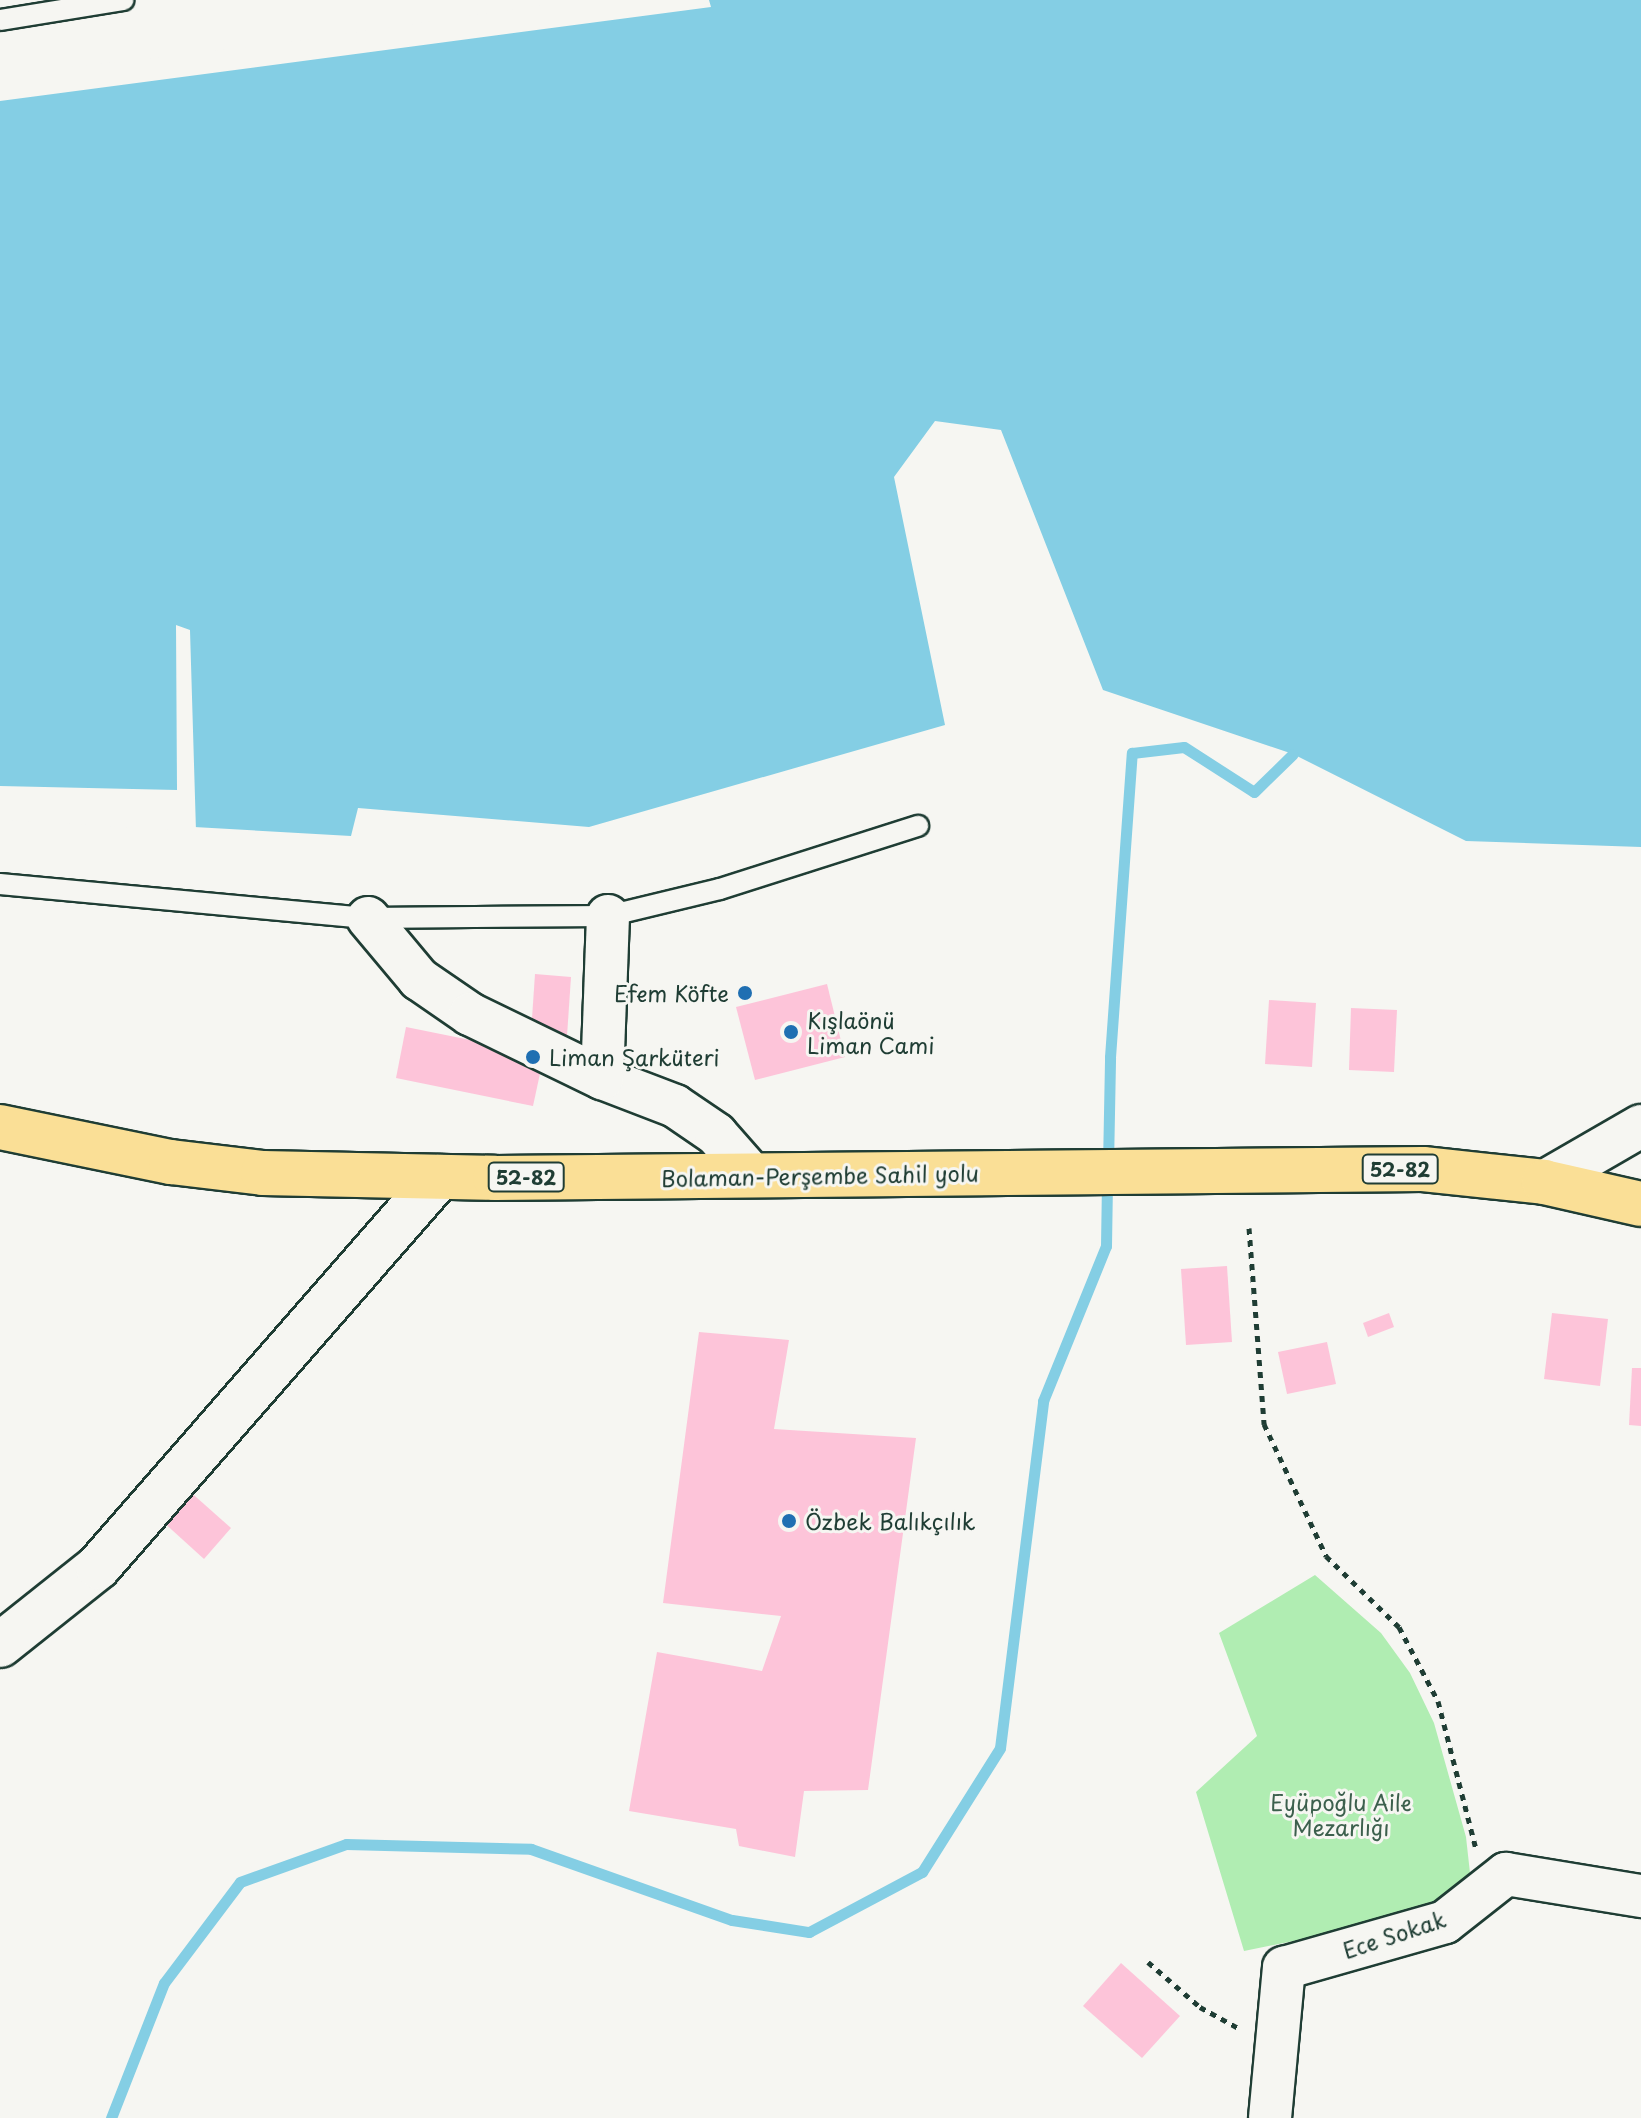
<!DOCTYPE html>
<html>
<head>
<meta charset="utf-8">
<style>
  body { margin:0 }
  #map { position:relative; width:1641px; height:2118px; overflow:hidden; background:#f6f6f2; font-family:"Playpen Sans",sans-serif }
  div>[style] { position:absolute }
  .green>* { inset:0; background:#b0edb2 }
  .water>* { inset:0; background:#84cee4 }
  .pier>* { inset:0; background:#f6f6f2 }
  .stream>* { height:11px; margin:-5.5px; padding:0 5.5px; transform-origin:5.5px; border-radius:5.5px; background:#84cee4 }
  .building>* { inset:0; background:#fdc4d9 }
  .path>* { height:5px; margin-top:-2.5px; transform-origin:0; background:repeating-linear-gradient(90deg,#1f3d34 0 6px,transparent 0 12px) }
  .roads { filter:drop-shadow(2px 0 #1f3d34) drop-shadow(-2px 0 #1f3d34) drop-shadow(0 2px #1f3d34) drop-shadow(0 -2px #1f3d34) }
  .service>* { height:20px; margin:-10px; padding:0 10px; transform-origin:10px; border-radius:10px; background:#f6f6f2 }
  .minor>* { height:42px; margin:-21px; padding:0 21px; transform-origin:21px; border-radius:21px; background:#f6f6f2 }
  .tertiary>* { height:44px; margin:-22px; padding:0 22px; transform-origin:22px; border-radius:22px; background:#f6f6f2 }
  .primary>* { height:44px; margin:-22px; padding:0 22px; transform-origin:22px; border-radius:22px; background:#fadf96 }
  .dots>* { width:22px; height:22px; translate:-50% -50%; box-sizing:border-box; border:4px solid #f6f6f2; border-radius:50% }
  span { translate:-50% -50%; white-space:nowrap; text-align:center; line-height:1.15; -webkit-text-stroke:6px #f6f6f2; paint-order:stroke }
  .shield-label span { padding:2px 6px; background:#f6f6f2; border:2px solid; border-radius:6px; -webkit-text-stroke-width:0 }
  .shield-label { font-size:20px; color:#1f3d34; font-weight:700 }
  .poi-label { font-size:22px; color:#1f3d34 }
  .right { translate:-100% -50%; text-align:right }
  .left { translate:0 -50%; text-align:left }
  .street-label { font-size:22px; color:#1f3d34 }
  .park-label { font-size:22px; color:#3c604d }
</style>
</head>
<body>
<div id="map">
  <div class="green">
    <div style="clip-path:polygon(1315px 1575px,1381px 1633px,1410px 1673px,1434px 1723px,1466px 1837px,1471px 1882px,1428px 1914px,1244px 1951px,1196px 1792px,1257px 1736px,1219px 1633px)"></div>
  </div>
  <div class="water">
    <div style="clip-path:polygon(607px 0,1641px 0,1641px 847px,1466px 841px,1293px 754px,1103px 690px,1001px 430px,935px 421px,894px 477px,945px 725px,589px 827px,358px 808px,351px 836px,0 816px,0 80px,268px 49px)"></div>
  </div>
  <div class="pier">
    <div style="clip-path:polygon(579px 0,709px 0,711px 7px,0 101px,0 75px,268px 45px)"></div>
    <div style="clip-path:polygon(176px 625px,190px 630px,196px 831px,0 820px,0 786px,177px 790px)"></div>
  </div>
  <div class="stream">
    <div style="left:1108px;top:1165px;width:108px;rotate:-88.9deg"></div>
    <div style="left:1110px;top:1057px;width:305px;rotate:-85.9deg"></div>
    <div style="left:1132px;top:753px;width:52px;rotate:-6.6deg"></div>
    <div style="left:1184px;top:747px;width:83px;rotate:32.7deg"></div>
    <div style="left:1254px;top:792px;width:54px;rotate:-44.3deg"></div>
    <div style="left:111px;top:2118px;width:145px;rotate:-68.6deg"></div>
    <div style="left:164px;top:1983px;width:126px;rotate:-53deg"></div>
    <div style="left:240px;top:1882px;width:113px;rotate:-19.7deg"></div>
    <div style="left:346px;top:1844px;width:185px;rotate:1.5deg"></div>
    <div style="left:531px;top:1849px;width:213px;rotate:19.5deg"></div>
    <div style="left:732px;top:1920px;width:78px;rotate:8.9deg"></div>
    <div style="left:809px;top:1932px;width:128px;rotate:-28deg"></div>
    <div style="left:922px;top:1872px;width:146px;rotate:-57.8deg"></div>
    <div style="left:1000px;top:1748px;width:350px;rotate:-82.9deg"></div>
    <div style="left:1043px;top:1401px;width:167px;rotate:-67.9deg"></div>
    <div style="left:1106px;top:1246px;width:64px;rotate:-89.1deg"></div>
  </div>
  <div class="building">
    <div style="clip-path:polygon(535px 974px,571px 977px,567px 1036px,531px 1033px)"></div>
    <div style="clip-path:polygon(827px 984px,845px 1057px,755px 1080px,736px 1007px)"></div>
    <div style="clip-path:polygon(1269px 1000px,1316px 1003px,1312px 1067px,1265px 1064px)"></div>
    <div style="clip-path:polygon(1351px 1008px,1397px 1010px,1394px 1072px,1349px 1070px)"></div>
    <div style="clip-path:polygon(406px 1027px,544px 1055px,533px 1106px,396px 1078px)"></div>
    <div style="clip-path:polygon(1227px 1266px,1232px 1342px,1186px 1345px,1181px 1269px)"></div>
    <div style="clip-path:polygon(1389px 1313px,1394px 1327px,1368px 1337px,1363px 1323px)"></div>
    <div style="clip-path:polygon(1552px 1313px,1608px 1319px,1600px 1386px,1544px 1379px)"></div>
    <div style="clip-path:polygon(699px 1332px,789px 1340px,774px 1429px,916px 1438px,868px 1790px,804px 1791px,795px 1857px,739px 1846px,736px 1829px,629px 1811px,657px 1652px,762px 1671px,781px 1616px,663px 1603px)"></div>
    <div style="clip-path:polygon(1327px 1342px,1336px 1384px,1287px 1394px,1278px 1352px)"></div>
    <div style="clip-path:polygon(1632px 1368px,1641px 1368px,1641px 1426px,1629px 1425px)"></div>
    <div style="clip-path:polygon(187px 1489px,231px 1528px,204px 1559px,161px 1520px)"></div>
    <div style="clip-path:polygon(1121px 1963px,1180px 2016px,1142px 2058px,1083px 2006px)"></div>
  </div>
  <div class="path">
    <div style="left:1249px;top:1228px;width:197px;rotate:85.6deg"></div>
    <div style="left:1264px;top:1424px;width:146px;rotate:64.8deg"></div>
    <div style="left:1326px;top:1556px;width:102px;rotate:44.2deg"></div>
    <div style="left:1399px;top:1627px;width:84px;rotate:62.2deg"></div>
    <div style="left:1438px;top:1701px;width:153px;rotate:75.6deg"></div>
    <div style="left:1148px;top:1962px;width:69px;rotate:40.9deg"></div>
    <div style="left:1200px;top:2007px;width:46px;rotate:28.8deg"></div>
  </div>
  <div class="roads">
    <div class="service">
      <div style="left:0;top:20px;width:125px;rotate:-9.2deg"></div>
      <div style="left:0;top:884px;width:370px;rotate:5.3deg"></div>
      <div style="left:368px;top:918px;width:240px;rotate:-0.5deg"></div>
      <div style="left:608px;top:916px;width:115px;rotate:-13.6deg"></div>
      <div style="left:720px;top:889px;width:208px;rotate:-17.7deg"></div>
    </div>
    <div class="minor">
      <div style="left:608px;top:916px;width:162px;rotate:92.1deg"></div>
      <div style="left:602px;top:1078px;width:78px;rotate:21deg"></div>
      <div style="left:675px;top:1106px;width:50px;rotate:34.3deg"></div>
      <div style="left:716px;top:1134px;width:55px;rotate:48.7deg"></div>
      <div style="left:368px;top:918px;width:80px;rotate:50.1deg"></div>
      <div style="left:419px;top:979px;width:62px;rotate:34.5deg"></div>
      <div style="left:470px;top:1014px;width:147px;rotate:25.9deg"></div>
      <div style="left:1544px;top:1182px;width:112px;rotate:-30deg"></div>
      <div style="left:1270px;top:2118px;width:151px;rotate:-84.7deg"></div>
      <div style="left:1284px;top:1968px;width:167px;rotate:-15.9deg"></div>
      <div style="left:1445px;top:1922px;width:78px;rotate:-38.2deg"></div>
      <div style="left:1506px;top:1874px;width:137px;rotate:9.3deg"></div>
    </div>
    <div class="tertiary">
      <div style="left:0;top:1645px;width:125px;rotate:-38.5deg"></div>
      <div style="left:98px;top:1567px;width:518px;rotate:-48.83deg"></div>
    </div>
    <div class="primary">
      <div style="left:0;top:1127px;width:175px;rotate:11.6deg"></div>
      <div style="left:171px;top:1162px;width:93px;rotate:6.8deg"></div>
      <div style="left:263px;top:1173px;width:232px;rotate:1.2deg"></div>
      <div style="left:495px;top:1178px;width:928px;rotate:-0.56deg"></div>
      <div style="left:1423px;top:1169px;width:122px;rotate:6.1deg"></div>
      <div style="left:1544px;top:1182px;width:99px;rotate:12.8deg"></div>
    </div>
  </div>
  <div class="dots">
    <div style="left:745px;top:993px;background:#1f6fb2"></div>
    <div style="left:791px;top:1032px;background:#1f6fb2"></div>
    <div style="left:533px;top:1057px;background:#1f6fb2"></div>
    <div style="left:789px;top:1521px;background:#1f6fb2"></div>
  </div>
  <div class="shield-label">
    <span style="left:1400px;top:1169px">52-82</span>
    <span style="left:526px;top:1177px">52-82</span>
  </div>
  <div class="poi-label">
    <span class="right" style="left:729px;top:993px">Efem Köfte</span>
    <span class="left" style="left:807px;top:1032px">Kışlaönü<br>Liman Cami</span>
    <span class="left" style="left:549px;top:1057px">Liman Şarküteri</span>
    <span class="left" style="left:805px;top:1521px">Özbek Balıkçılık</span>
  </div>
  <div class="street-label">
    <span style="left:820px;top:1175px;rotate:-1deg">Bolaman-Perşembe Sahil yolu</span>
    <span style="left:1394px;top:1934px;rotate:-18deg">Ece Sokak</span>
  </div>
  <div class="park-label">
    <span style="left:1341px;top:1814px">Eyüpoğlu Aile<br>Mezarlığı</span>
  </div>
</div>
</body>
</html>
